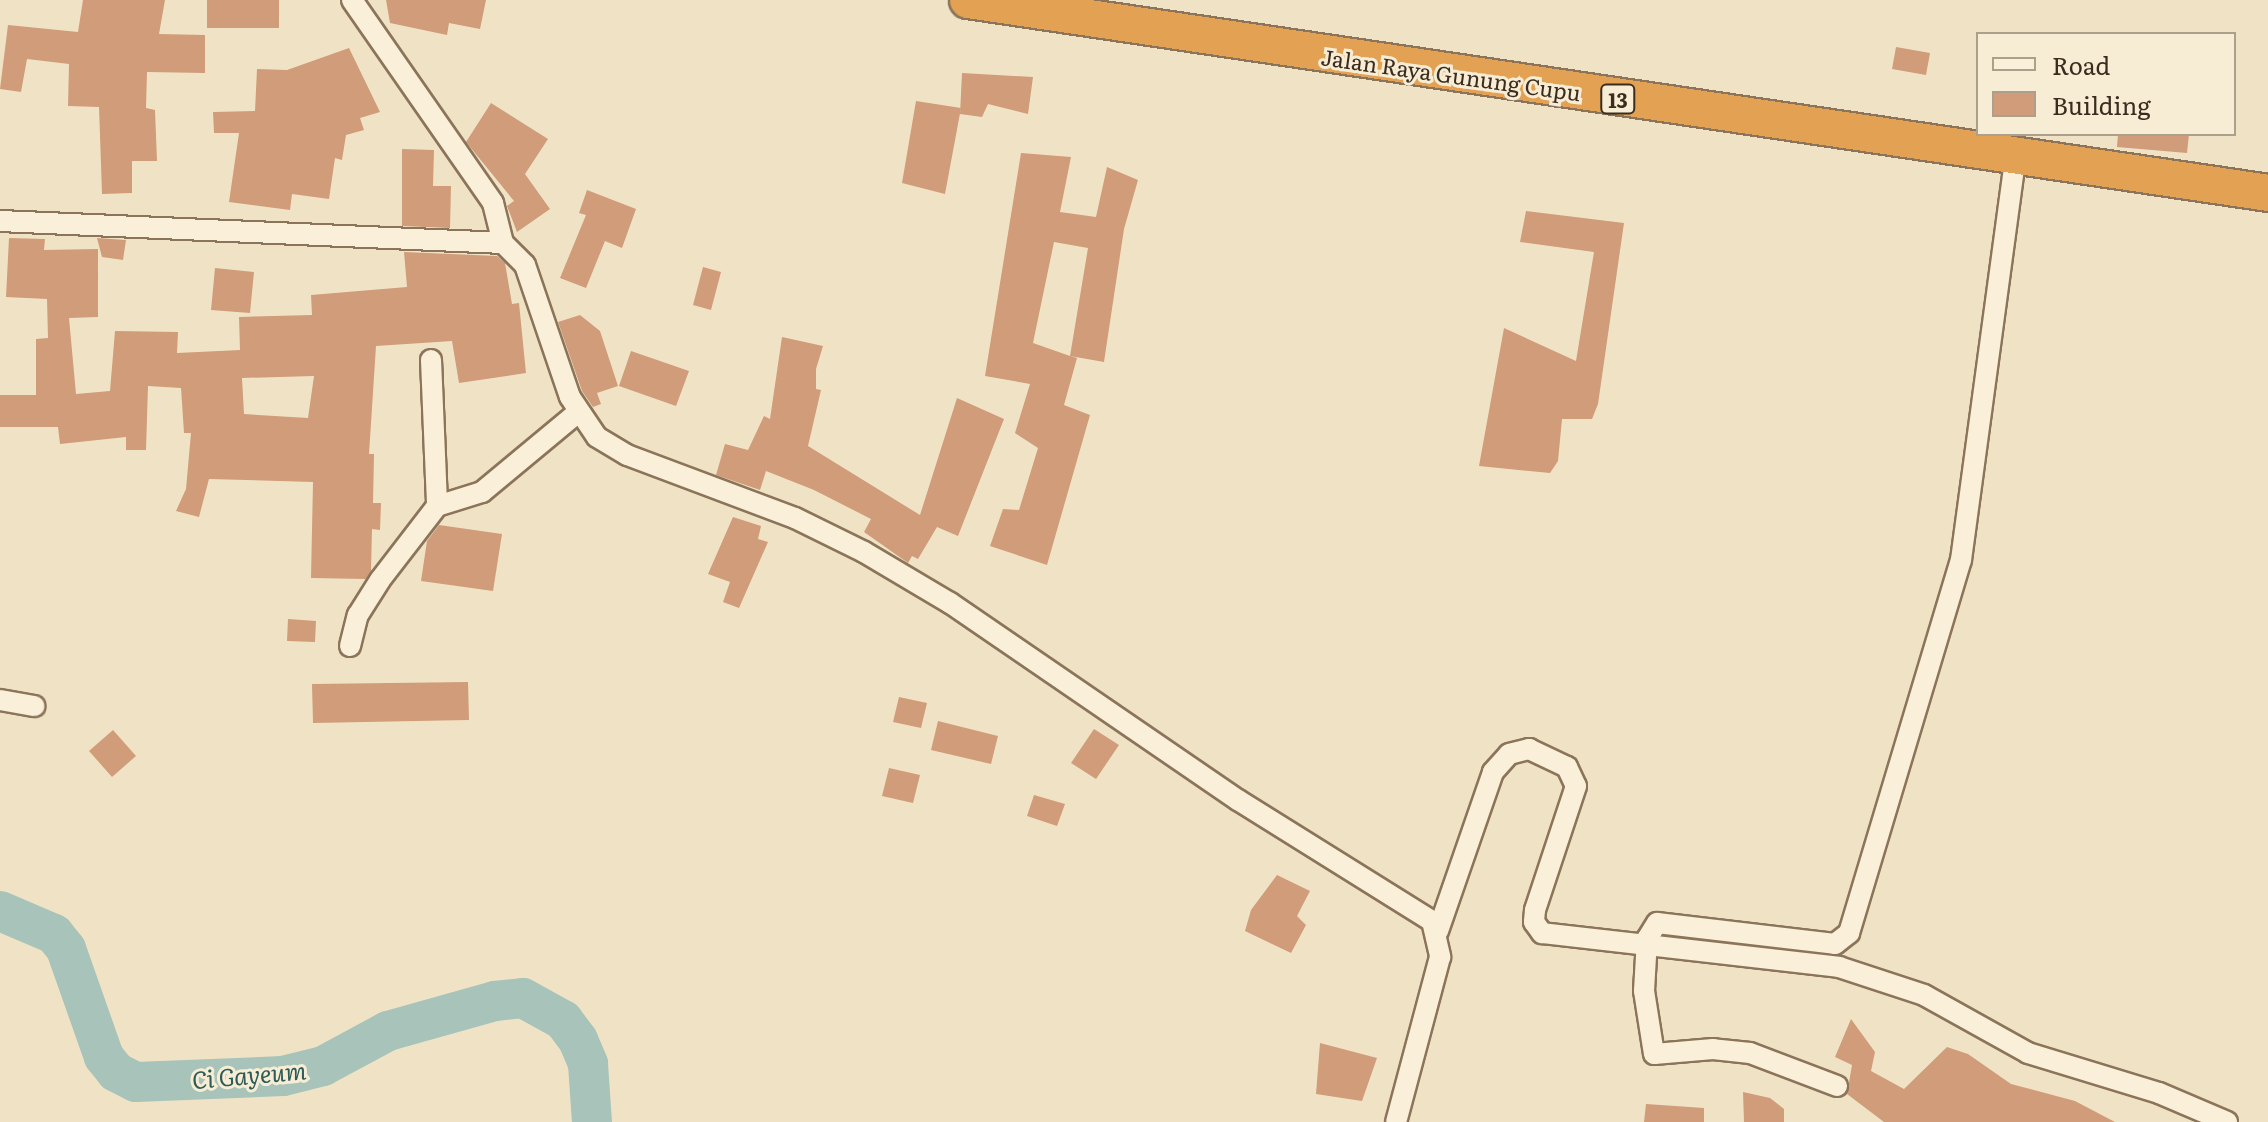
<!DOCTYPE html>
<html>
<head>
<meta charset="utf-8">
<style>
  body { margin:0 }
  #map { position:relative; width:2268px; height:1122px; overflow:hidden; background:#f0e3c5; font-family:Literata,serif }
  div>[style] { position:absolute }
  .river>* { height:40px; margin:-20px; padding:0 20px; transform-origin:20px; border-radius:20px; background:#a7c3ba }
  .building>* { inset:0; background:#d09c79 }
  .roads { filter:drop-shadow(2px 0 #8c745a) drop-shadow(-2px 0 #8c745a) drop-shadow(0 2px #8c745a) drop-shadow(0 -2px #8c745a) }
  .street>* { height:20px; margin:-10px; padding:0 10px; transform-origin:10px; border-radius:10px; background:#faf0d9 }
  .highway>* { height:36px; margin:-18px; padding:0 18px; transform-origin:18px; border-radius:18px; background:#e2a153 }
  span { translate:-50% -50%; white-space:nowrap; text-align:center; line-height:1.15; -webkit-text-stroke:6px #f7edd5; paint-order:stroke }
  .shield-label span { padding:2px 6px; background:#f7edd5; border:2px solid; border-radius:6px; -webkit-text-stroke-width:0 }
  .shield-label { font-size:20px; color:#3c2c1f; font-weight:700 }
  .street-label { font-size:22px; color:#3c2c1f }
  .water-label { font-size:24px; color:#2d5c58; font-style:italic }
  .legend { position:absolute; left:1976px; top:32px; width:260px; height:104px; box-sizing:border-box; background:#f7edd5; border:2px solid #aca08c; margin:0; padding:10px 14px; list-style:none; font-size:24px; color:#3c2c1f }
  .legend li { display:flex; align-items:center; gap:16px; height:40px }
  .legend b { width:40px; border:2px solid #aca08c }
</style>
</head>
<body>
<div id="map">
  <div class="river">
    <div style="left:0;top:911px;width:59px;rotate:23.1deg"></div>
    <div style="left:54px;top:934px;width:19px;rotate:51deg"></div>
    <div style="left:66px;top:949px;width:114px;rotate:70.6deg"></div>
    <div style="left:104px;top:1057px;width:19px;rotate:51deg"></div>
    <div style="left:116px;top:1072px;width:22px;rotate:27deg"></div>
    <div style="left:136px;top:1082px;width:147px;rotate:-2.3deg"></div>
    <div style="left:283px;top:1076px;width:41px;rotate:-14deg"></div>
    <div style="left:323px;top:1066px;width:74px;rotate:-28.3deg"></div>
    <div style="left:388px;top:1031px;width:111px;rotate:-15.7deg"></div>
    <div style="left:495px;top:1001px;width:28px;rotate:-6deg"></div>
    <div style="left:523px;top:998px;width:46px;rotate:28.8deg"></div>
    <div style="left:563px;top:1020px;width:25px;rotate:53deg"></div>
    <div style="left:578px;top:1040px;width:26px;rotate:67deg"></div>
    <div style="left:588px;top:1064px;width:58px;rotate:86.1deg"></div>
  </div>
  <div class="building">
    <div style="clip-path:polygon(83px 0,165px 0,159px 34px,205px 35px,205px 73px,147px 72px,146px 108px,155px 110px,157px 161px,132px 161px,132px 193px,102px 194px,99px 107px,68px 106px,69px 64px,27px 59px,21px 92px,0 89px,8px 25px,78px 32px)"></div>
    <div style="clip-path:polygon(207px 0,279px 0,279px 28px,207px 28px)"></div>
    <div style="clip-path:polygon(386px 0,486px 0,480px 29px,449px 23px,447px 35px,390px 23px)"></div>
    <div style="clip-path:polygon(1896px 47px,1930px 53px,1926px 75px,1892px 69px)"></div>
    <div style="clip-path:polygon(349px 48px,380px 112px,360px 118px,364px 130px,346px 135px,342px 160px,335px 158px,329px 199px,292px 194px,290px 210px,229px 202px,239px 133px,214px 133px,213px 112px,255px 111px,257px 69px,287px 70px)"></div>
    <div style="clip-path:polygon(962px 73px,1033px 77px,1028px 114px,988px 104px,982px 117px,960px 114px)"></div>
    <div style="clip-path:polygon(916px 101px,961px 108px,945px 194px,902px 183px)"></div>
    <div style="clip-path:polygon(491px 103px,548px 139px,525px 174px,550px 209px,517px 232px,507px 206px,514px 201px,466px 142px)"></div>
    <div style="clip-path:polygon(2118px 134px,2189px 134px,2187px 153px,2117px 147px)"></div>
    <div style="clip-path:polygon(402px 149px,434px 150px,433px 186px,451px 186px,450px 228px,402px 226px)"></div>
    <div style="clip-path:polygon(evenodd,1021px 153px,1071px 157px,1060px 212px,1096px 217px,1107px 167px,1138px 180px,1124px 229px,1104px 362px,1070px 356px,1077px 358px,1064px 405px,1090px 415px,1047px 565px,990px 546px,1003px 509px,1019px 510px,1038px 448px,1015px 433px,1030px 384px,985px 376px,1021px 153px,1054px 242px,1088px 248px,1070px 356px,1033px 343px,1054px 242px)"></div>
    <div style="clip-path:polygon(587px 190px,636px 209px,622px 248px,605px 241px,586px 288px,560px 278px,586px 215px,579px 213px)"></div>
    <div style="clip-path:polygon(1526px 211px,1624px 223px,1598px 404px,1592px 419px,1562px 419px,1558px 461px,1550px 473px,1479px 466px,1504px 328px,1576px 361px,1594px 252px,1520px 242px)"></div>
    <div style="clip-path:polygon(evenodd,9px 238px,45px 239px,44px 250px,98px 249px,98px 317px,69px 318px,76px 394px,110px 391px,115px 331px,178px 332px,177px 353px,240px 350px,239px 317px,312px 315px,311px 295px,407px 287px,404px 252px,497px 256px,505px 263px,512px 304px,519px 303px,526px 373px,459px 383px,452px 341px,376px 346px,369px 454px,374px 454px,373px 503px,381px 503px,380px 530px,372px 529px,371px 571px,366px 579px,311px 578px,313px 482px,209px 479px,199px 517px,176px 511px,186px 489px,191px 433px,184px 433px,181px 388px,148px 386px,146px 450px,126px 450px,126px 437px,60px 444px,58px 427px,0 427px,0 395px,36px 395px,36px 339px,48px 338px,47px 299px,6px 297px,9px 238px,314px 376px,308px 418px,244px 414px,242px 378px,314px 376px)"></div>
    <div style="clip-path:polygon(97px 238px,126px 240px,123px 260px,102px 257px)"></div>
    <div style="clip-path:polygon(703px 267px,721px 272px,711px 310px,693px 305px)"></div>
    <div style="clip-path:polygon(215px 268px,254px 272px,250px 313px,211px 310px)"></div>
    <div style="clip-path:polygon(580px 315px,600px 331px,618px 386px,597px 393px,601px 404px,593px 407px,582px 391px,558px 322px)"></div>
    <div style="clip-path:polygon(782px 337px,823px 346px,816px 369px,816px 389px,821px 390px,808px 446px,920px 515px,957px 398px,1004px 419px,958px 536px,937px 527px,918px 559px,912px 556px,908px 563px,864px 532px,871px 519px,814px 490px,766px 471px,760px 490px,716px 475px,725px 444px,748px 450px,764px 416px,770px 419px)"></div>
    <div style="clip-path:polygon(631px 351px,689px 371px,676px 406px,619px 386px)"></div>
    <div style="clip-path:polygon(733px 517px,761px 526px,758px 539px,768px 542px,739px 608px,723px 602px,730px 582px,708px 574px)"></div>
    <div style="clip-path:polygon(439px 525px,502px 534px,493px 591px,421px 581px,427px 541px)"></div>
    <div style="clip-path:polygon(288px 619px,316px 621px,315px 642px,287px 641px)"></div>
    <div style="clip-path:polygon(468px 682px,469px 720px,313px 723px,312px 684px)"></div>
    <div style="clip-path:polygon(899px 697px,927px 703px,921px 728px,893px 722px)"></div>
    <div style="clip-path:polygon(938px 721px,998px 736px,991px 764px,931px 750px)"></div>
    <div style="clip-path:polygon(1094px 729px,1119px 745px,1096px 779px,1071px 763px)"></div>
    <div style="clip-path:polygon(113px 730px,136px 756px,112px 777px,89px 751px)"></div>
    <div style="clip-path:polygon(889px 768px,920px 775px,913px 803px,882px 796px)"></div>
    <div style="clip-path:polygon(1034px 795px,1065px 804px,1057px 826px,1027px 816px)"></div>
    <div style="clip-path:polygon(1277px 875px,1310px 891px,1297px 916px,1306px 925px,1291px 953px,1245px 931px,1251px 910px)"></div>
    <div style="clip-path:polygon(1851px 1019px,1875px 1052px,1871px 1071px,1904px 1089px,1947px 1047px,1968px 1054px,2011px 1084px,2075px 1101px,2115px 1122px,1884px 1122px,1847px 1094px,1852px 1065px,1835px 1057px)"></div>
    <div style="clip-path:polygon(1320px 1043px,1377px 1058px,1362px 1101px,1316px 1094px)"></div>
    <div style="clip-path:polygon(1743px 1092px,1770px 1098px,1784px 1109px,1784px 1122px,1744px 1122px)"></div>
    <div style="clip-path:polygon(1646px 1104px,1704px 1108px,1704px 1122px,1644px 1122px)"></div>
  </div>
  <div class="roads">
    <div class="street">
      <div style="left:352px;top:0;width:247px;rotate:55.2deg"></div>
      <div style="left:493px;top:203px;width:41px;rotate:76deg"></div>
      <div style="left:503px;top:243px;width:31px;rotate:45deg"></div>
      <div style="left:525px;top:265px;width:139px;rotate:71.2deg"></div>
      <div style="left:570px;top:397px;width:48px;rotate:56deg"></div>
      <div style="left:597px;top:437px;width:35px;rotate:31deg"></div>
      <div style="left:627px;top:455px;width:179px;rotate:20.6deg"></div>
      <div style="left:795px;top:518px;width:77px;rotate:26.2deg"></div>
      <div style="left:864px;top:552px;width:100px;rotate:30.7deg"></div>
      <div style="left:950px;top:603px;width:349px;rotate:34.4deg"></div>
      <div style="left:1238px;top:800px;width:229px;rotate:32deg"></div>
      <div style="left:1432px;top:921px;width:37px;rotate:77deg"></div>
      <div style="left:1440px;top:957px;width:171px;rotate:104.9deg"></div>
      <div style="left:0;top:221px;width:503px;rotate:2.5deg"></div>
      <div style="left:431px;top:360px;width:146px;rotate:87.6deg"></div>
      <div style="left:437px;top:506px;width:47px;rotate:-17.3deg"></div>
      <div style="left:482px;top:492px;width:124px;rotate:-39.7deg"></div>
      <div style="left:350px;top:646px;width:32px;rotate:-76deg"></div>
      <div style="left:358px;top:615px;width:41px;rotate:-57.8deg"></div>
      <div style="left:380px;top:580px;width:93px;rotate:-52.4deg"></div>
      <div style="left:0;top:700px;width:35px;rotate:10deg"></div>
      <div style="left:1438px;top:931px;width:168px;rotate:-70.9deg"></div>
      <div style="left:1493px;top:772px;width:24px;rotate:-48deg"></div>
      <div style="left:1509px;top:754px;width:21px;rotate:-14deg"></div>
      <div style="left:1529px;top:749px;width:42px;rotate:25.3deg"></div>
      <div style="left:1567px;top:767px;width:21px;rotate:65deg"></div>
      <div style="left:1576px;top:786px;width:131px;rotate:108.3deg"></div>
      <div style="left:1535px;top:910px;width:12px;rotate:95deg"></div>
      <div style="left:1534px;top:922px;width:14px;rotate:54deg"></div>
      <div style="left:1542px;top:933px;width:299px;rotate:6.5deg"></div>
      <div style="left:1839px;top:967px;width:89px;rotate:18.2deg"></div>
      <div style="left:1924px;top:995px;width:119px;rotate:29.1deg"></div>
      <div style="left:2028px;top:1053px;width:137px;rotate:17deg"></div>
      <div style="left:2159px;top:1093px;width:74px;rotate:23.1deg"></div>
      <div style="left:1837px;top:1086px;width:93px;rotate:-159.2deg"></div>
      <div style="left:1750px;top:1053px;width:37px;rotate:-174deg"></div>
      <div style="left:1713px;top:1049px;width:59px;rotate:175.2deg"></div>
      <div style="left:1654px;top:1054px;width:64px;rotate:-99deg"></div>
      <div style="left:1644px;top:991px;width:52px;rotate:-86.7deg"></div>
      <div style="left:1647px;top:939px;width:19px;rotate:-58deg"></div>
      <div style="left:1657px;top:923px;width:179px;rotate:6.7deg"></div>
      <div style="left:1835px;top:944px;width:18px;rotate:-38deg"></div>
      <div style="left:1849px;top:933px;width:389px;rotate:-73.3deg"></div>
      <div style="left:1961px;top:560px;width:406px;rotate:-82.3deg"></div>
    </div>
    <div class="highway">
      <div style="left:968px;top:0;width:1314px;rotate:8.44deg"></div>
    </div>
  </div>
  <div class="shield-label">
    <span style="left:1618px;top:99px">13</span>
  </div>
  <div class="street-label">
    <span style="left:1451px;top:74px;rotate:8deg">Jalan Raya Gunung Cupu</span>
  </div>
  <div class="water-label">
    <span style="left:249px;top:1074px;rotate:-5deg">Ci Gayeum</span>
  </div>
  <ul class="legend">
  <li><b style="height:10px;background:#faf0d9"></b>Road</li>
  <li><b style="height:22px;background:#d09c79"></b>Building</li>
  </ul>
</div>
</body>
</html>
